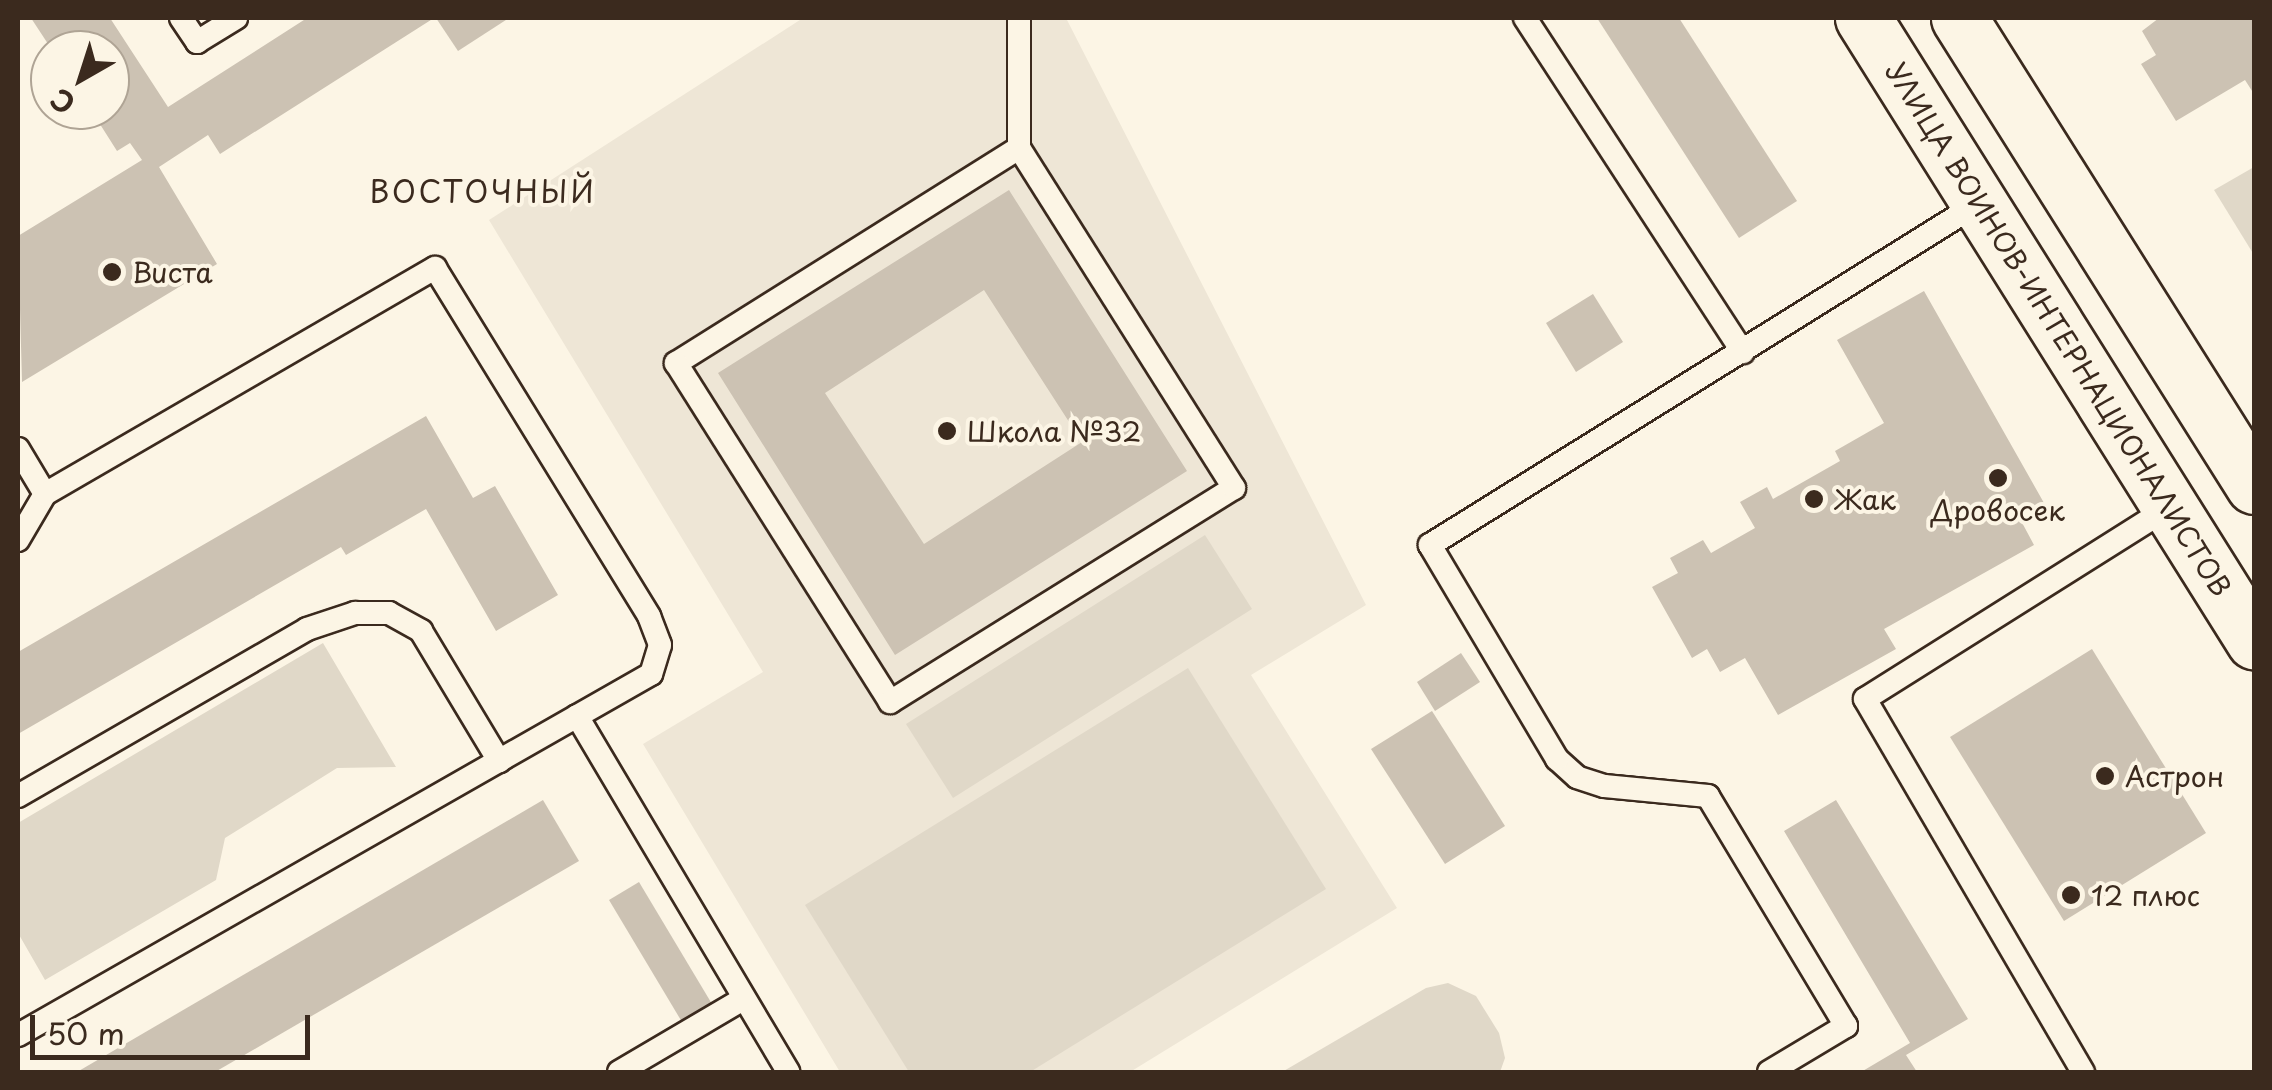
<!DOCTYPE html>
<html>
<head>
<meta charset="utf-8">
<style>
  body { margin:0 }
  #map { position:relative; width:2272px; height:1090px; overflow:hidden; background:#fcf5e5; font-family:"Playpen Sans",sans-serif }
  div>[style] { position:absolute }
  .built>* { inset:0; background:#eee6d6 }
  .green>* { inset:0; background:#e0d8c8 }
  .building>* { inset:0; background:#ccc2b3 }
  .roads { filter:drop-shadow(2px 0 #3b2a1e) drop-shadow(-2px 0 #3b2a1e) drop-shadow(0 2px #3b2a1e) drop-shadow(0 -2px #3b2a1e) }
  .lane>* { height:22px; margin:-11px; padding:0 11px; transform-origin:11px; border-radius:11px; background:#fcf5e5 }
  .primary>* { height:55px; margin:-27.5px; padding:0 27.5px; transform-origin:27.5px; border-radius:27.5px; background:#fcf5e5 }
  .dots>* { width:28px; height:28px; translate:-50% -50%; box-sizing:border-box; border:5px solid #fcf5e5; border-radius:50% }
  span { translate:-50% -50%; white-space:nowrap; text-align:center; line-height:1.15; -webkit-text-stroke:8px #fcf5e5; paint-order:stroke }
  .poi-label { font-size:28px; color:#3b2a1e }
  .left { translate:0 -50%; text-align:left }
  .street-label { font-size:28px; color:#3b2a1e }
  .neighbourhood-label { font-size:30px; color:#3b2a1e; letter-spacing:2.5px }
  .frame { position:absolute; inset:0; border:20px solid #3b2a1e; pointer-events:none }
  .north { position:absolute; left:30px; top:30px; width:100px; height:100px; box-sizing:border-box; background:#fcf5e5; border:2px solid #afa495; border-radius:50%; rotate:219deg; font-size:28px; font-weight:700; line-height:40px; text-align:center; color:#3b2a1e }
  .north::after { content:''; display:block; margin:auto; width:35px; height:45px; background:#3b2a1e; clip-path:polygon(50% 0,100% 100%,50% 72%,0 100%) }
  .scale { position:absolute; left:30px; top:1015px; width:280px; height:45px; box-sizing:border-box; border:5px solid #3b2a1e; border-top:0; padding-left:12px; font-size:30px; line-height:35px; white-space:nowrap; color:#3b2a1e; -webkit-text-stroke:8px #fcf5e5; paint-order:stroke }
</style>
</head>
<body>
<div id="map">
  <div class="built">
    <div style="clip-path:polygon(803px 18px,1066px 18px,1366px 605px,1251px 675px,1397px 908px,1130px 1072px,840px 1072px,643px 744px,763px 672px,489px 220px)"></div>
  </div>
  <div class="green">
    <div style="clip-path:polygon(2254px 167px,2254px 255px,2214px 190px)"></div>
    <div style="clip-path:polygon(1205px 535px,1252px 609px,953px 798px,906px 724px)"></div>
    <div style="clip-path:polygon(323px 643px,396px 767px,337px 768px,225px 838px,216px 880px,45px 980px,18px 933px,18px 823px)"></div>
    <div style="clip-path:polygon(1188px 668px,1326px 889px,1030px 1072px,909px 1072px,805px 905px)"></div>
    <div style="clip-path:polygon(1448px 983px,1476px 996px,1499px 1033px,1505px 1058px,1500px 1072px,1282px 1072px,1426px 988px)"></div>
  </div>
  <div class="building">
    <div style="clip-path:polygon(31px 18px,110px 18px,168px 107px,307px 18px,434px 18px,220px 154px,208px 135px,159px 167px,217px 264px,22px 382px,18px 236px,142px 160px,130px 143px,117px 151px,91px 110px,110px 110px,110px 50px,52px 50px)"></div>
    <div style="clip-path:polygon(436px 18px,509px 18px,458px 51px)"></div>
    <div style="clip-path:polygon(1597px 18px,1679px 18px,1797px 201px,1739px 238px)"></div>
    <div style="clip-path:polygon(2159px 18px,2254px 18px,2254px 94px,2245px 80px,2176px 121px,2141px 64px,2156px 55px,2142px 31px)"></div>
    <div style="clip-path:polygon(evenodd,1009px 190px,1187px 471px,895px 655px,718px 373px,1009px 190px,984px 290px,1082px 442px,924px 544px,825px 393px,984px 290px)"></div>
    <div style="clip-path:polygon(1924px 291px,2044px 503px,2019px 517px,2034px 545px,1884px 629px,1896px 649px,1778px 715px,1745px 658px,1720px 672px,1707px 649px,1692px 658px,1652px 587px,1678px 573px,1670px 558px,1703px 540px,1711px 553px,1755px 528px,1740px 502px,1767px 487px,1773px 499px,1840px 461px,1835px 451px,1884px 423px,1837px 340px)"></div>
    <div style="clip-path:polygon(1593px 294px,1623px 342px,1576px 372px,1546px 323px)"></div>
    <div style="clip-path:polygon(426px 416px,473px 498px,495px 486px,558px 595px,496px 631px,426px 509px,346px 555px,341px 547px,18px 734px,18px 652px)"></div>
    <div style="clip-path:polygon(2092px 649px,2206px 833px,2064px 921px,1950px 737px)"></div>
    <div style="clip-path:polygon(1461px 653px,1480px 682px,1435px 711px,1417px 682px)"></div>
    <div style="clip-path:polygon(1432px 711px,1505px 826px,1445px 864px,1371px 749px)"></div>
    <div style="clip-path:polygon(543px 800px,579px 861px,215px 1072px,77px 1072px)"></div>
    <div style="clip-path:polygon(1836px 800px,1968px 1019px,1906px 1055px,1917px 1072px,1861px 1072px,1910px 1043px,1784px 831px)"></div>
    <div style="clip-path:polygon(639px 882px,712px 1004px,682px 1022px,609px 900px)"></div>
  </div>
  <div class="roads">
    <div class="lane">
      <div style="left:181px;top:18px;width:29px;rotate:56deg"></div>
      <div style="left:197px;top:42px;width:46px;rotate:-31.6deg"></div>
      <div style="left:1525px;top:18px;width:399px;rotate:56.9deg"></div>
      <div style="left:1019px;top:148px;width:405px;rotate:147.9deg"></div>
      <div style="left:676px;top:363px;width:401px;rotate:57.7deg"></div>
      <div style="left:890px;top:702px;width:405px;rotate:-31.9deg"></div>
      <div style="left:1234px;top:488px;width:402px;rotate:-122.3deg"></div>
      <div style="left:1019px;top:148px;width:130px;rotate:-90deg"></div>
      <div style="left:18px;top:449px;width:52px;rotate:59deg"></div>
      <div style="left:18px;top:540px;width:53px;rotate:-59.6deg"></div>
      <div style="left:45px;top:494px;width:451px;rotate:-30.1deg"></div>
      <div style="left:435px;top:268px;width:409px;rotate:58.4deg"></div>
      <div style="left:649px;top:616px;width:31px;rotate:69deg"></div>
      <div style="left:660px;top:645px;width:30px;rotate:107deg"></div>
      <div style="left:651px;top:674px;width:729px;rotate:150.3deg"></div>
      <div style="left:577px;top:716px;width:414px;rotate:59.3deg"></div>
      <div style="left:18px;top:796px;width:334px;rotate:-30deg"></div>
      <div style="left:307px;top:629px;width:51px;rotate:-18.4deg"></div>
      <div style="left:355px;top:613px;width:34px"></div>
      <div style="left:389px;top:613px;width:37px;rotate:29deg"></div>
      <div style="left:421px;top:631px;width:152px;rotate:59deg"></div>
      <div style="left:619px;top:1072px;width:144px;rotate:-30.5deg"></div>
      <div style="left:1769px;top:1072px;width:90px;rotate:-30.9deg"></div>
      <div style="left:1846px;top:1026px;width:268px;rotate:-121deg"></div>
      <div style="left:1708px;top:796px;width:104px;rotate:-174.5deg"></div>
      <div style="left:1604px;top:786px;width:28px;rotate:-162deg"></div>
      <div style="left:1577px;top:777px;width:27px;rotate:-138deg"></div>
      <div style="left:1557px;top:759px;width:249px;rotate:-120.7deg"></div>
      <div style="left:1430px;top:545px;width:647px;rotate:-31.92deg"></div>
      <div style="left:2083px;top:1072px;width:432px;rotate:-120.3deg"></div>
      <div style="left:1865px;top:699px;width:360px;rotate:-32.2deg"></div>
    </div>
    <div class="primary">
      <div style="left:1863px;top:18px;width:736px;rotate:57.89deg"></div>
      <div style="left:1959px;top:18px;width:553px;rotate:57.78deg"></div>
    </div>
  </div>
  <div class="dots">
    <div style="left:112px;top:272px;background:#3b2a1e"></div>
    <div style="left:947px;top:431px;background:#3b2a1e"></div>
    <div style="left:1998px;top:478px;background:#3b2a1e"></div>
    <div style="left:1814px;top:499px;background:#3b2a1e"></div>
    <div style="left:2105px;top:776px;background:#3b2a1e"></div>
    <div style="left:2071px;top:895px;background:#3b2a1e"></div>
  </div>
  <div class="poi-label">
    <span class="left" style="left:132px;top:272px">Виста</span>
    <span class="left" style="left:967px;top:431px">Школа №32</span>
    <span class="left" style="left:1834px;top:499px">Жак</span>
    <span style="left:1998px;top:510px">Дровосек</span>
    <span class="left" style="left:2125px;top:776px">Астрон</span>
    <span class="left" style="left:2091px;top:895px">12 плюс</span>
  </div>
  <div class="street-label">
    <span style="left:2059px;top:329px;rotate:58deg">УЛИЦА ВОИНОВ-ИНТЕРНАЦИОНАЛИСТОВ</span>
  </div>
  <div class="neighbourhood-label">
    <span style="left:483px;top:191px">ВОСТОЧНЫЙ</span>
  </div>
  <div class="frame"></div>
  <div class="north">С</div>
  <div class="scale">50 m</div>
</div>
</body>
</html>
